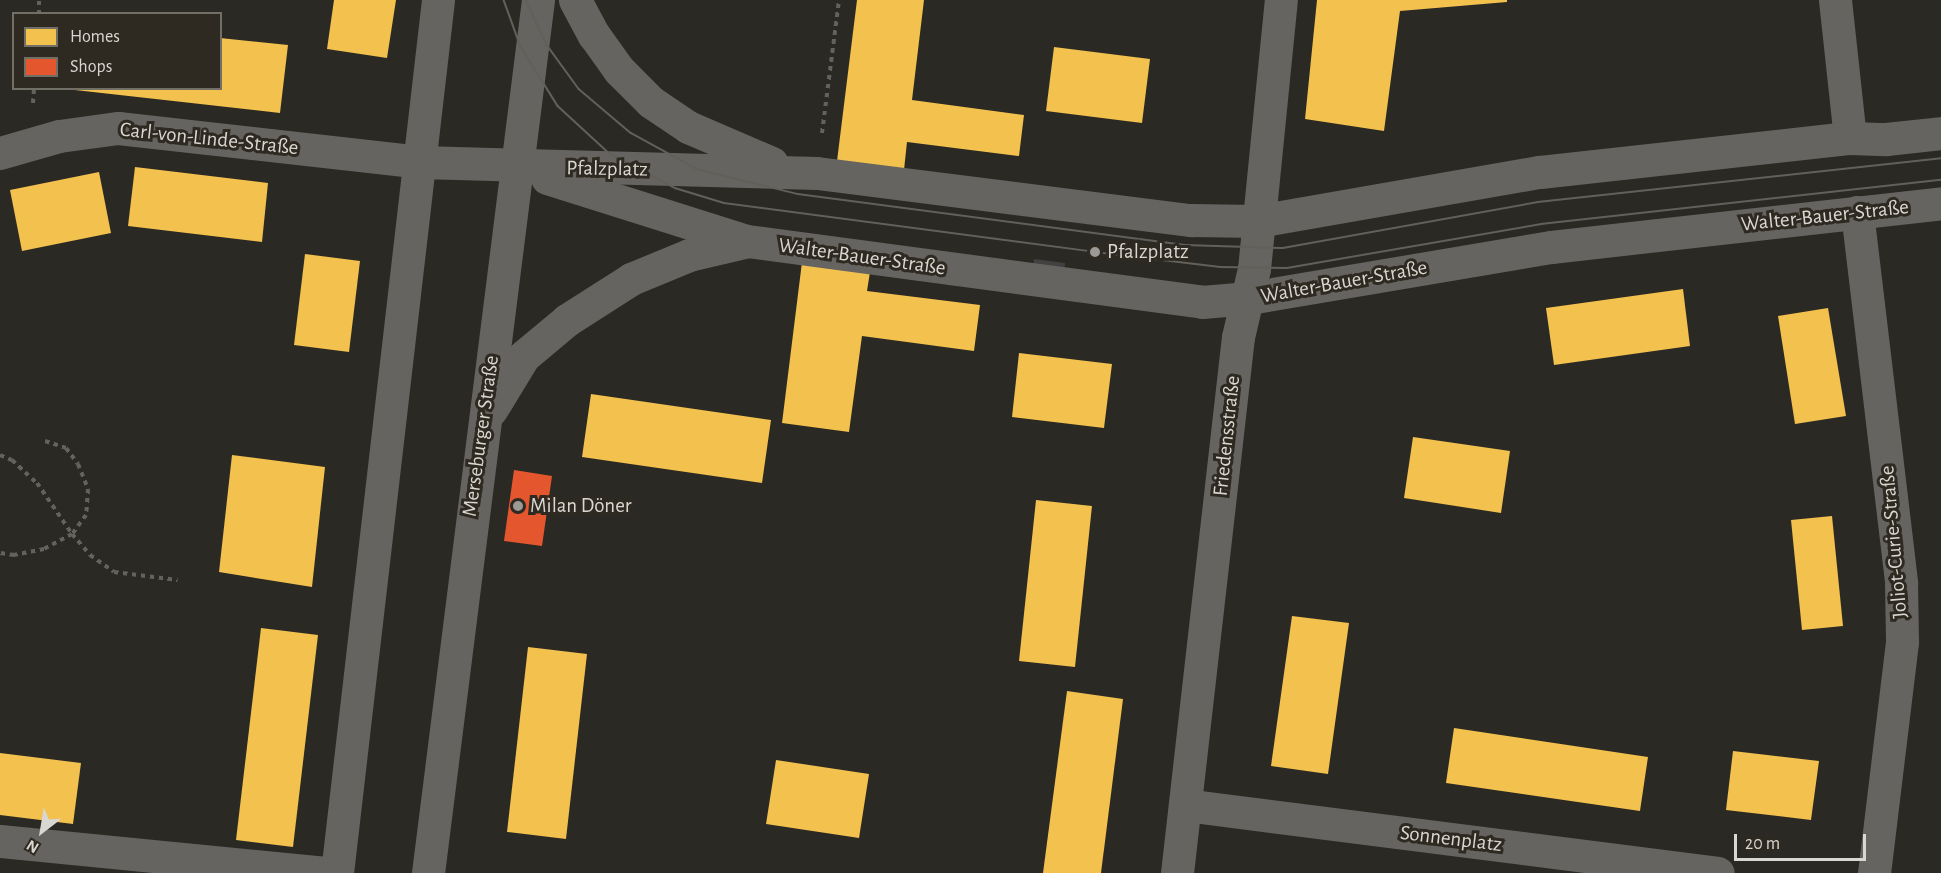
<!DOCTYPE html>
<html>
<head>
<meta charset="utf-8">
<style>
  body { margin:0 }
  #map { position:relative; width:1941px; height:873px; overflow:hidden; background:#2b2924; font-family:"Alegreya Sans",sans-serif }
  div>[style] { position:absolute }
  .homes>* { inset:0; background:#f2c14e }
  .shops>* { inset:0; background:#e4572e }
  .building>* { inset:0; background:#424141 }
  .path>* { height:4px; margin-top:-2px; transform-origin:0; background:repeating-linear-gradient(90deg,#63625e 0 4.5px,transparent 0 9px) }
  .minor>* { height:33px; margin:-16.5px; padding:0 16.5px; transform-origin:16.5px; border-radius:16.5px; background:#666460 }
  .tram>* { height:1.5px; margin:-0.75px; padding:0 0.75px; transform-origin:0.75px; border-radius:0.75px; background:#62605b }
  .dots>* { width:16px; height:16px; translate:-50% -50%; box-sizing:border-box; border:3px solid #2e2a21; border-radius:50% }
  span { translate:-50% -50%; white-space:nowrap; text-align:center; line-height:1.15; -webkit-text-stroke:6px #2e2a21; paint-order:stroke }
  .street-label { font-size:21px; color:#d9d7d1 }
  .poi-label { font-size:21px; color:#d9d7d1 }
  .left { translate:0 -50%; text-align:left }
  .legend { position:absolute; left:12px; top:12px; width:210px; height:78px; box-sizing:border-box; background:#2e2a21; border:2px solid #726f67; margin:0; padding:8px 10px; list-style:none; font-size:18px; color:#d9d7d1 }
  .legend li { display:flex; align-items:center; gap:12px; height:30px }
  .legend b { width:30px; border:2px solid #726f67 }
  .north { position:absolute; left:12px; top:801px; width:60px; height:60px; -webkit-text-stroke:4px #2e2a21; paint-order:stroke; rotate:211deg; font-size:16px; font-weight:700; line-height:24px; text-align:center; color:#d9d7d1 }
  .north::after { content:''; display:block; margin:auto; width:21px; height:27px; background:#d9d7d1; clip-path:polygon(50% 0,100% 100%,50% 72%,0 100%) }
  .scale { position:absolute; left:1734px; top:834px; width:132px; height:27px; box-sizing:border-box; border:3px solid #d9d7d1; border-top:0; padding-left:8px; font-size:18px; line-height:21px; white-space:nowrap; color:#d9d7d1; -webkit-text-stroke:4px #2e2a21; paint-order:stroke }
</style>
</head>
<body>
<div id="map">
  <div class="homes">
    <div style="clip-path:polygon(334px 0,396px 0,387px 58px,327px 49px)"></div>
    <div style="clip-path:polygon(857px 0,924px 0,912px 100px,1024px 115px,1019px 156px,907px 142px,904px 170px,837px 161px)"></div>
    <div style="clip-path:polygon(1317px 0,1507px 0,1507px 2px,1400px 11px,1384px 131px,1305px 119px)"></div>
    <div style="clip-path:polygon(220px 38px,288px 45px,280px 113px,75px 90px,220px 88px)"></div>
    <div style="clip-path:polygon(1054px 47px,1150px 59px,1142px 123px,1046px 111px)"></div>
    <div style="clip-path:polygon(135px 167px,268px 183px,262px 242px,128px 226px)"></div>
    <div style="clip-path:polygon(99px 172px,111px 233px,22px 251px,10px 190px)"></div>
    <div style="clip-path:polygon(305px 254px,360px 261px,349px 352px,294px 345px)"></div>
    <div style="clip-path:polygon(802px 262px,870px 272px,867px 291px,980px 305px,974px 351px,862px 336px,849px 432px,782px 423px)"></div>
    <div style="clip-path:polygon(1683px 289px,1690px 346px,1554px 365px,1546px 308px)"></div>
    <div style="clip-path:polygon(1828px 308px,1846px 416px,1795px 424px,1778px 316px)"></div>
    <div style="clip-path:polygon(1019px 353px,1112px 364px,1104px 428px,1012px 417px)"></div>
    <div style="clip-path:polygon(591px 394px,771px 420px,762px 483px,582px 457px)"></div>
    <div style="clip-path:polygon(1413px 437px,1510px 451px,1501px 513px,1404px 498px)"></div>
    <div style="clip-path:polygon(232px 455px,325px 467px,312px 587px,219px 572px)"></div>
    <div style="clip-path:polygon(1036px 500px,1092px 506px,1075px 667px,1019px 661px)"></div>
    <div style="clip-path:polygon(1832px 516px,1843px 626px,1802px 630px,1791px 520px)"></div>
    <div style="clip-path:polygon(1292px 616px,1349px 623px,1328px 774px,1271px 766px)"></div>
    <div style="clip-path:polygon(261px 628px,318px 635px,293px 847px,236px 840px)"></div>
    <div style="clip-path:polygon(528px 647px,587px 654px,566px 839px,507px 832px)"></div>
    <div style="clip-path:polygon(1067px 691px,1123px 699px,1101px 873px,1043px 873px)"></div>
    <div style="clip-path:polygon(1454px 728px,1648px 757px,1640px 811px,1446px 783px)"></div>
    <div style="clip-path:polygon(1733px 751px,1819px 761px,1811px 820px,1726px 810px)"></div>
    <div style="clip-path:polygon(0 753px,81px 763px,73px 824px,0 815px)"></div>
    <div style="clip-path:polygon(776px 760px,869px 774px,859px 838px,766px 824px)"></div>
  </div>
  <div class="shops">
    <div style="clip-path:polygon(514px 470px,552px 476px,542px 546px,504px 541px)"></div>
  </div>
  <div class="building">
    <div style="clip-path:polygon(1034px 259px,1065px 263px,1064px 271px,1033px 267px)"></div>
  </div>
  <div class="path">
    <div style="left:39px;top:14px;width:14px;rotate:-90deg"></div>
    <div style="left:33px;top:103px;width:15px;rotate:-86deg"></div>
    <div style="left:822px;top:133px;width:134px;rotate:-82.7deg"></div>
    <div style="left:45px;top:441px;width:22px;rotate:18deg"></div>
    <div style="left:66px;top:448px;width:20px;rotate:53deg"></div>
    <div style="left:78px;top:464px;width:27px;rotate:68deg"></div>
    <div style="left:88px;top:489px;width:26px;rotate:94deg"></div>
    <div style="left:86px;top:515px;width:24px;rotate:126deg"></div>
    <div style="left:72px;top:534px;width:28px;rotate:49deg"></div>
    <div style="left:90px;top:555px;width:29px;rotate:35deg"></div>
    <div style="left:114px;top:572px;width:64px;rotate:7.2deg"></div>
    <div style="left:0;top:455px;width:13px;rotate:23deg"></div>
    <div style="left:12px;top:460px;width:34px;rotate:43deg"></div>
    <div style="left:37px;top:483px;width:62px;rotate:55.5deg"></div>
    <div style="left:72px;top:534px;width:32px;rotate:152deg"></div>
    <div style="left:44px;top:549px;width:31px;rotate:169deg"></div>
    <div style="left:14px;top:555px;width:14px;rotate:-172deg"></div>
  </div>
  <div class="minor">
    <div style="left:575px;top:0;width:40px;rotate:62deg"></div>
    <div style="left:594px;top:35px;width:43px;rotate:54.5deg"></div>
    <div style="left:619px;top:70px;width:45px;rotate:45deg"></div>
    <div style="left:651px;top:102px;width:45px;rotate:34deg"></div>
    <div style="left:688px;top:127px;width:91px;rotate:23.2deg"></div>
    <div style="left:1835px;top:0;width:139px;rotate:83.8deg"></div>
    <div style="left:0;top:153px;width:61px;rotate:-16.1deg"></div>
    <div style="left:59px;top:136px;width:60px;rotate:-7.7deg"></div>
    <div style="left:118px;top:128px;width:304px;rotate:6.4deg"></div>
    <div style="left:420px;top:162px;width:397px;rotate:1.6deg"></div>
    <div style="left:817px;top:173px;width:377px;rotate:7.2deg"></div>
    <div style="left:1191px;top:220px;width:67px;rotate:0.9deg"></div>
    <div style="left:1258px;top:221px;width:286px;rotate:-9.9deg"></div>
    <div style="left:1540px;top:172px;width:312px;rotate:-6.3deg"></div>
    <div style="left:1850px;top:138px;width:36px;rotate:2deg"></div>
    <div style="left:1886px;top:139px;width:55px;rotate:-6.2deg"></div>
    <div style="left:547px;top:178px;width:210px;rotate:17.5deg"></div>
    <div style="left:747px;top:241px;width:459px;rotate:7.6deg"></div>
    <div style="left:1202px;top:302px;width:47px;rotate:-4.9deg"></div>
    <div style="left:1249px;top:298px;width:306px;rotate:-9.6deg"></div>
    <div style="left:1551px;top:247px;width:392px;rotate:-6.4deg"></div>
    <div style="left:1857px;top:212px;width:374px;rotate:83.2deg"></div>
    <div style="left:1901px;top:583px;width:59px;rotate:89deg"></div>
    <div style="left:1902px;top:642px;width:233px;rotate:96.9deg"></div>
    <div style="left:491px;top:410px;width:63px;rotate:-58.6deg"></div>
    <div style="left:524px;top:356px;width:56px;rotate:-39.9deg"></div>
    <div style="left:567px;top:320px;width:76px;rotate:-32.6deg"></div>
    <div style="left:631px;top:279px;width:63px;rotate:-22.5deg"></div>
    <div style="left:689px;top:255px;width:57px;rotate:-13.3deg"></div>
    <div style="left:1185px;top:805px;width:537px;rotate:7.27deg"></div>
    <div style="left:0;top:841px;width:330px;rotate:5.6deg"></div>
    <div style="left:337px;top:873px;width:879px;rotate:-83.4deg"></div>
    <div style="left:428px;top:873px;width:880px;rotate:-82.82deg"></div>
    <div style="left:1177px;top:873px;width:539px;rotate:-83.51deg"></div>
    <div style="left:1238px;top:337px;width:70px;rotate:-76.8deg"></div>
    <div style="left:1254px;top:269px;width:270px;rotate:-84.3deg"></div>
  </div>
  <div class="tram">
    <div style="left:504px;top:0;width:50px;rotate:70.1deg"></div>
    <div style="left:521px;top:47px;width:70px;rotate:57.9deg"></div>
    <div style="left:558px;top:106px;width:69px;rotate:42.7deg"></div>
    <div style="left:609px;top:153px;width:75px;rotate:27.9deg"></div>
    <div style="left:675px;top:188px;width:51px;rotate:17deg"></div>
    <div style="left:724px;top:203px;width:374px;rotate:7.5deg"></div>
    <div style="left:1095px;top:252px;width:126px;rotate:6.8deg"></div>
    <div style="left:1220px;top:267px;width:67px;rotate:0.9deg"></div>
    <div style="left:1287px;top:268px;width:258px;rotate:-9.8deg"></div>
    <div style="left:1541px;top:224px;width:402px;rotate:-6.3deg"></div>
    <div style="left:526px;top:0;width:50px;rotate:65deg"></div>
    <div style="left:547px;top:45px;width:54px;rotate:54deg"></div>
    <div style="left:579px;top:89px;width:68px;rotate:40.2deg"></div>
    <div style="left:631px;top:133px;width:75px;rotate:28.6deg"></div>
    <div style="left:697px;top:169px;width:104px;rotate:13.9deg"></div>
    <div style="left:798px;top:194px;width:390px;rotate:7.5deg"></div>
    <div style="left:1185px;top:245px;width:98px;rotate:1.8deg"></div>
    <div style="left:1283px;top:248px;width:259px;rotate:-10.2deg"></div>
    <div style="left:1538px;top:202px;width:405px;rotate:-6.2deg"></div>
  </div>
  <div class="dots">
    <div style="left:1095px;top:252px;background:#9c9a94"></div>
    <div style="left:518px;top:506px;background:#9c9a94"></div>
  </div>
  <div class="street-label">
    <span style="left:209px;top:139px;rotate:6deg">Carl-von-Linde-Straße</span>
    <span style="left:607px;top:169px;rotate:1deg">Pfalzplatz</span>
    <span style="left:1825px;top:216px;rotate:-6deg">Walter-Bauer-Straße</span>
    <span style="left:862px;top:257px;rotate:8deg">Walter-Bauer-Straße</span>
    <span style="left:1344px;top:282px;rotate:-10deg">Walter-Bauer-Straße</span>
    <span style="left:481px;top:436px;rotate:-82deg">Merseburger Straße</span>
    <span style="left:1227px;top:436px;rotate:-84deg">Friedensstraße</span>
    <span style="left:1894px;top:542px;rotate:-95deg">Joliot-Curie-Straße</span>
    <span style="left:1451px;top:839px;rotate:7deg">Sonnenplatz</span>
  </div>
  <div class="poi-label">
    <span class="left" style="left:1107px;top:252px">Pfalzplatz</span>
    <span class="left" style="left:530px;top:506px">Milan Döner</span>
  </div>
  <ul class="legend">
  <li><b style="height:16px;background:#f2c14e"></b>Homes</li>
  <li><b style="height:16px;background:#e4572e"></b>Shops</li>
  </ul>
  <div class="north">N</div>
  <div class="scale">20 m</div>
</div>
</body>
</html>
